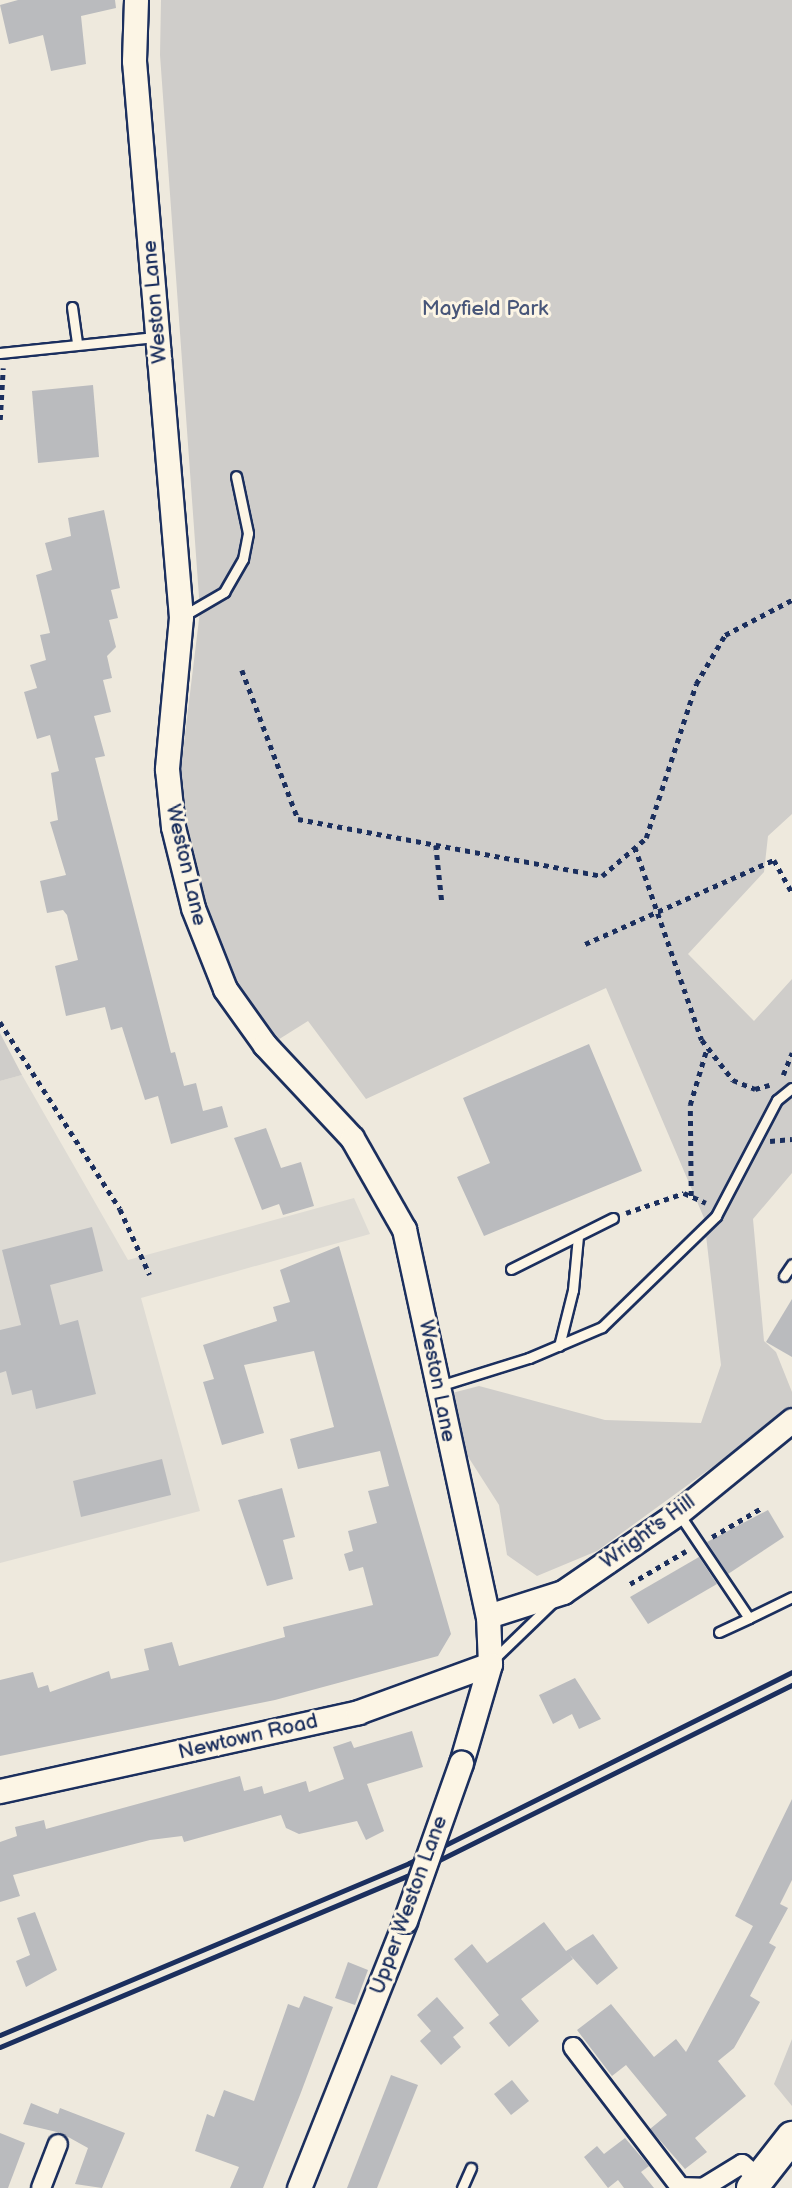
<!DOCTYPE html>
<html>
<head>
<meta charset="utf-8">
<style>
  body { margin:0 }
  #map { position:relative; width:792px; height:2188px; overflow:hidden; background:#eee9dd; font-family:"Balsamiq Sans",sans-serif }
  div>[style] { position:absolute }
  .built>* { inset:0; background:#dedbd4 }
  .green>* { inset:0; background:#cfcdca }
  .building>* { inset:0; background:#babbbe }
  .path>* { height:4.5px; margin-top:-2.25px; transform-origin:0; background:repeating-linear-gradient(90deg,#1b2f5e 0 5px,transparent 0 10px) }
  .roads { filter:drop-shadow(2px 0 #1b2f5e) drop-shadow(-2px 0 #1b2f5e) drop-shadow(0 2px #1b2f5e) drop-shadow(0 -2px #1b2f5e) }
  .service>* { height:9px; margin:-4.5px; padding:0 4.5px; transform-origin:4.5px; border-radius:4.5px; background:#fcf5e5 }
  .minor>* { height:18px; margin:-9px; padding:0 9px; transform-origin:9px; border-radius:9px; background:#fcf5e5 }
  .tertiary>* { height:23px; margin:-11.5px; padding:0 11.5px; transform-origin:11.5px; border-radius:11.5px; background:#fcf5e5 }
  .primary>* { height:30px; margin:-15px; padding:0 15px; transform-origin:15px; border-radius:15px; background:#fcf5e5 }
  .rail>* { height:5px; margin:-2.5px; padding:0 2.5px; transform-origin:2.5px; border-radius:2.5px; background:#1b2f5e }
  .bridges { filter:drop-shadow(2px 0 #1b2f5e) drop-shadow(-2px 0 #1b2f5e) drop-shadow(0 2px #1b2f5e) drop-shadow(0 -2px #1b2f5e) }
  .tertiary-bridge>* { height:23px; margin:-11.5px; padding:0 11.5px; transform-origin:11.5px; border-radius:11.5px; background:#fcf5e5 }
  span { translate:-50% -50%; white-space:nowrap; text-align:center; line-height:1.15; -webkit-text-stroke:6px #fcf5e5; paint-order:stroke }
  .street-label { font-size:21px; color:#1b2f5e }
  .park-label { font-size:21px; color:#485679 }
</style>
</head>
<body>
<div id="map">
  <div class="built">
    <div style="clip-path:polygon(22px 1075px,128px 1260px,354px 1198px,370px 1234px,141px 1298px,200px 1511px,0 1563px,0 1081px)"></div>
  </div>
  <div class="green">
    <div style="clip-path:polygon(161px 0,792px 0,792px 814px,768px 836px,764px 872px,688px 954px,754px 1021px,792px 979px,792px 1173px,753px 1219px,764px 1341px,776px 1352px,792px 1392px,792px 1409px,597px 1551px,537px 1576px,507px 1555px,499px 1505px,458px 1441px,452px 1393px,479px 1386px,605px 1420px,701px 1423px,721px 1365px,704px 1218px,606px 988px,366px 1099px,308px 1021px,273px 1043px,221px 956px,199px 901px,179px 784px,200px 611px,160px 55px)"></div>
    <div style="clip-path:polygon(0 1033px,22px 1075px,0 1081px)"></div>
    <div style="clip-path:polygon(792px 2039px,792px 2106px,774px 2084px)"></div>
  </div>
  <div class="building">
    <div style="clip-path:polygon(18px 0,115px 0,116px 8px,81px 16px,86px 64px,51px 71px,43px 35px,9px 44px,0 5px)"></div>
    <div style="clip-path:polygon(93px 385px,99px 457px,38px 463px,32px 391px)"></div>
    <div style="clip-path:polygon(104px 510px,120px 588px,111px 590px,118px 618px,109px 620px,116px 647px,107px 656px,112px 678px,103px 680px,111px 712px,94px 716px,105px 756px,95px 758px,171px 1053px,175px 1052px,184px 1086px,196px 1083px,203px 1111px,222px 1106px,228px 1127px,171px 1144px,158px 1096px,145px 1100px,122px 1027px,111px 1030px,105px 1007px,66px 1016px,55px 966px,78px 960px,67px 915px,63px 910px,47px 913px,40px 881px,66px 875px,50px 822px,58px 820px,51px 773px,59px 771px,50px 735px,37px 739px,24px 692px,37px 688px,30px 665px,46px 660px,40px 635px,50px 633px,36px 575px,52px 570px,45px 543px,71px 536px,68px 518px)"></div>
    <div style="clip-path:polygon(589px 1044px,642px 1171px,484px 1236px,457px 1177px,490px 1163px,463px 1098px)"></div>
    <div style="clip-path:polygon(266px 1128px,281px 1168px,301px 1162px,314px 1206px,283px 1215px,279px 1204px,262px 1210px,234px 1138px)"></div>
    <div style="clip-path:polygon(92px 1227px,103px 1271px,50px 1285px,60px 1325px,78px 1320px,96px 1394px,36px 1409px,32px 1390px,12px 1395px,6px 1371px,0 1373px,0 1330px,21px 1325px,2px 1250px)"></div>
    <div style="clip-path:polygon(339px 1246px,451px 1634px,438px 1656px,275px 1700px,0 1756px,0 1680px,33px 1672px,38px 1688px,48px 1685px,50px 1692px,109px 1671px,111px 1679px,149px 1670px,144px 1649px,172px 1642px,179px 1666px,285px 1637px,283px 1627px,373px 1605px,363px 1567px,349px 1571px,344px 1554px,353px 1551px,348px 1531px,377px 1523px,368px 1491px,389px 1486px,380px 1451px,298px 1469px,290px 1439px,334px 1427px,314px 1351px,244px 1365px,264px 1433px,222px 1445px,203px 1382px,214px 1379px,203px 1345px,277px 1321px,273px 1307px,290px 1302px,280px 1270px)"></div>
    <div style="clip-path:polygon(792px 1299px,792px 1357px,766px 1342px)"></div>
    <div style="clip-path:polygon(162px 1459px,171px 1495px,81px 1517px,73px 1481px)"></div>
    <div style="clip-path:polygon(282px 1488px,295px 1537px,283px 1540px,293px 1579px,267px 1586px,238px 1500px)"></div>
    <div style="clip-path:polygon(768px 1510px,784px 1537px,728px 1574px,707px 1542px)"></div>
    <div style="clip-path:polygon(699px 1557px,717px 1584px,648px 1624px,630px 1597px)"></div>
    <div style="clip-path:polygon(575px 1678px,601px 1719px,579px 1729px,572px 1714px,553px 1724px,539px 1695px)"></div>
    <div style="clip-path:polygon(412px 1731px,423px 1767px,367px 1784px,384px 1831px,366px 1840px,357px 1821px,299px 1834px,286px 1828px,281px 1815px,184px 1842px,182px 1836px,150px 1840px,13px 1875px,20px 1896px,0 1902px,0 1842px,17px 1836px,15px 1827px,44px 1820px,46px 1829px,240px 1776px,244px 1791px,262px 1786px,264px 1794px,306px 1781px,309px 1792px,344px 1779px,333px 1747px,351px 1741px,354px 1748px)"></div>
    <div style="clip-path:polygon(792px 1799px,792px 1880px,780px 1904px,788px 1908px,769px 1943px,776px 1947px,750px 1996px,760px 2002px,734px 2048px,718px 2061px,746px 2096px,695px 2138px,707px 2152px,685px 2169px,650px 2129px,667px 2115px,626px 2065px,612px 2076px,577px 2030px,611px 2004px,654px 2057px,676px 2039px,686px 2052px,753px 1926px,735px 1916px)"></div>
    <div style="clip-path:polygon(35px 1912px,57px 1970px,26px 1987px,16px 1961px,30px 1955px,17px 1918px)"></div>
    <div style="clip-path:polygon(544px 1922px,566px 1951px,593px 1934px,618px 1968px,597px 1985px,569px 1954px,573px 1959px,521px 1999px,539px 2021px,509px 2047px,489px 2023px,499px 2015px,454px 1959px,472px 1944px,487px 1963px)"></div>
    <div style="clip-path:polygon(348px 1962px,368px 1970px,355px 2005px,335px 1998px)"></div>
    <div style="clip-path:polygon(304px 1996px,333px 2007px,300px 2095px,263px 2188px,230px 2188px,239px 2167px,195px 2151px,207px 2114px,214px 2117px,224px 2090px,254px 2101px,288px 2004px,299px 2008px)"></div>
    <div style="clip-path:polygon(437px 1997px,464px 2028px,453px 2037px,461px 2047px,441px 2065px,420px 2041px,431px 2031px,417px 2015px)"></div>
    <div style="clip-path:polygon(391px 2075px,418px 2085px,377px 2188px,347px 2188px)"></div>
    <div style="clip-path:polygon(512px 2080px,529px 2101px,511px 2115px,494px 2094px)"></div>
    <div style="clip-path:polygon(31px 2103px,58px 2114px,60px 2108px,125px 2133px,102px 2188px,75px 2184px,88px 2148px,61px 2133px,23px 2124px)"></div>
    <div style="clip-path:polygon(0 2133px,25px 2143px,8px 2188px,0 2188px)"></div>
    <div style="clip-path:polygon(625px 2138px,649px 2166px,641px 2172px,654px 2188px,624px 2188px,618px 2180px,608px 2188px,584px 2157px,597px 2146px,604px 2154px)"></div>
  </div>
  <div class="path">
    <div style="left:0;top:420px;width:52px;rotate:-86.7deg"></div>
    <div style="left:242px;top:670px;width:159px;rotate:69.4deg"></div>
    <div style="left:298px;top:819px;width:309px;rotate:10.6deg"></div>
    <div style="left:602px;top:876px;width:58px;rotate:-40.8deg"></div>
    <div style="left:646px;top:838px;width:162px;rotate:-72deg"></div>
    <div style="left:696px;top:684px;width:57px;rotate:-59.4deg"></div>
    <div style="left:725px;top:635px;width:76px;rotate:-27.6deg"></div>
    <div style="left:436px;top:845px;width:57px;rotate:84deg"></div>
    <div style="left:635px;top:847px;width:204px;rotate:70.9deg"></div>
    <div style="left:702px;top:1040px;width:51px;rotate:52.2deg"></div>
    <div style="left:733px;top:1080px;width:24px;rotate:22deg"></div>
    <div style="left:755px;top:1089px;width:15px;rotate:-16deg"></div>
    <div style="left:585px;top:944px;width:207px;rotate:-24deg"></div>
    <div style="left:774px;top:860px;width:38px;rotate:61deg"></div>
    <div style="left:0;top:1022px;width:222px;rotate:57.3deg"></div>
    <div style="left:120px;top:1209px;width:72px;rotate:65.6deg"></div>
    <div style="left:783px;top:1075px;width:24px;rotate:-68deg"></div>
    <div style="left:770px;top:1141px;width:22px;rotate:-5deg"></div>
    <div style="left:691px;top:1196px;width:91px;rotate:-90.6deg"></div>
    <div style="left:690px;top:1105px;width:59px;rotate:-73.4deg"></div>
    <div style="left:626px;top:1213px;width:61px;rotate:-19deg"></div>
    <div style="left:684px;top:1193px;width:24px;rotate:24deg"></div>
    <div style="left:712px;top:1537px;width:56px;rotate:-30.3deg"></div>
    <div style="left:630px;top:1584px;width:65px;rotate:-30.5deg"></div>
  </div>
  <div class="roads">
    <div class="service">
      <div style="left:72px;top:307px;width:37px;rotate:82deg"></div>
      <div style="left:0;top:353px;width:156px;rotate:-5.9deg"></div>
      <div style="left:183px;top:616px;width:48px;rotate:-30.3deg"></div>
      <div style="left:224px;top:592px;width:38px;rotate:-60deg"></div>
      <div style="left:243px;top:559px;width:26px;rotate:-79deg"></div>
      <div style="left:248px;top:533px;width:58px;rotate:-101.9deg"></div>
      <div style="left:511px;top:1269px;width:114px;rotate:-26.6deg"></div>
      <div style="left:784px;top:1276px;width:14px;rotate:-56deg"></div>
      <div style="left:559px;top:1346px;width:58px;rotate:-76deg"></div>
      <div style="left:573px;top:1290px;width:54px;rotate:-84.7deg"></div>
      <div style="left:439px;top:1386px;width:94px;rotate:-17.3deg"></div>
      <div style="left:529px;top:1358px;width:79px;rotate:-23deg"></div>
      <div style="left:602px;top:1327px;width:159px;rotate:-44.2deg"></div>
      <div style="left:716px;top:1216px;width:131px;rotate:-62.3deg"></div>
      <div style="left:777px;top:1100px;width:19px;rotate:-39deg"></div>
      <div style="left:679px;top:1514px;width:125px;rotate:56.1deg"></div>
      <div style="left:749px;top:1618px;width:48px;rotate:-26deg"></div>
      <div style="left:719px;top:1632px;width:33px;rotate:-25deg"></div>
      <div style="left:494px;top:1659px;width:81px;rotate:-44deg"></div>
      <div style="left:462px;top:2188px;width:22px;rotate:-66deg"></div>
    </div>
    <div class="minor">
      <div style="left:573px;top:2047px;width:176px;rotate:52.6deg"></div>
      <div style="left:680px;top:2187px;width:23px;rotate:2deg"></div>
      <div style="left:703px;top:2188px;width:46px;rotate:-31.6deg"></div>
      <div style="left:742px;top:2164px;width:25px;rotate:40deg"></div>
      <div style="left:41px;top:2188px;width:47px;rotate:-68.9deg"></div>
    </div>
    <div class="tertiary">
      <div style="left:136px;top:0;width:61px;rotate:91.9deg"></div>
      <div style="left:134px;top:61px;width:558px;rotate:85.17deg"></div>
      <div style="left:181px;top:617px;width:153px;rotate:95.3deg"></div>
      <div style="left:167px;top:769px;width:58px;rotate:84.1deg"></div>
      <div style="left:173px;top:827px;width:83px;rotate:76.1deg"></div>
      <div style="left:193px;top:908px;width:87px;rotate:68.4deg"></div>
      <div style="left:225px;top:989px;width:69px;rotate:54.5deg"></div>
      <div style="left:265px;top:1045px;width:127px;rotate:46.9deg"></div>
      <div style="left:352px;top:1138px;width:105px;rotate:60.3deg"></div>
      <div style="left:404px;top:1229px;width:396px;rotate:77.8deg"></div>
      <div style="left:488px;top:1616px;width:48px;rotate:87.6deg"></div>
      <div style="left:490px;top:1664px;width:103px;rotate:106.3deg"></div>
      <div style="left:488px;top:1616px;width:79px;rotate:-17.7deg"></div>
      <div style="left:563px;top:1592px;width:140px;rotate:-34.5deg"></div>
      <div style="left:678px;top:1513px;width:147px;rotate:-39.2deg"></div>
      <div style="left:0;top:1791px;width:367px;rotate:-12.4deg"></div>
      <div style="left:358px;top:1712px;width:140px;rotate:-20deg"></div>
      <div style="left:299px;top:2188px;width:287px;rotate:-68.3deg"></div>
    </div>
    <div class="primary">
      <div style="left:752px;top:2188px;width:65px;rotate:-51.9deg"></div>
    </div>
  </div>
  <div class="rail">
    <div style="left:0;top:2035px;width:444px;rotate:-22.8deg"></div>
    <div style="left:409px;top:1863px;width:428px;rotate:-26.5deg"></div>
    <div style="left:0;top:2047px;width:441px;rotate:-22.8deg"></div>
    <div style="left:407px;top:1876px;width:430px;rotate:-26.4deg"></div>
  </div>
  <div class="bridges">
    <div class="tertiary-bridge">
      <div style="left:405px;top:1921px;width:168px;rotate:-70.5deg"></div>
    </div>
  </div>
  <div class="street-label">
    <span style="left:155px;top:302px;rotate:-95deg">Weston Lane</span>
    <span style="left:186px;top:865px;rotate:77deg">Weston Lane</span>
    <span style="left:437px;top:1381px;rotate:79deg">Weston Lane</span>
    <span style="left:648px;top:1532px;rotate:-36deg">Wright's Hill</span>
    <span style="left:248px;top:1737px;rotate:-13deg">Newtown Road</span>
    <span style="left:409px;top:1905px;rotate:-70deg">Upper Weston Lane</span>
  </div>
  <div class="park-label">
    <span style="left:485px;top:309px">Mayfield Park</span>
  </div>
</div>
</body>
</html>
